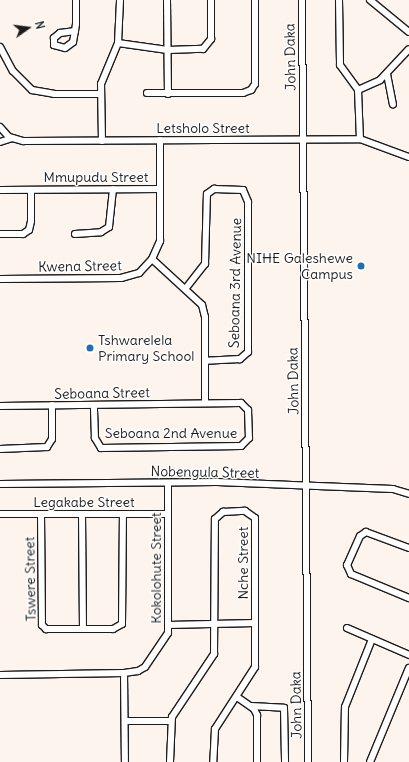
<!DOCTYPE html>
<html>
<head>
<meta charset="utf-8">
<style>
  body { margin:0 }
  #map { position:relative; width:409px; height:762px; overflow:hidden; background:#fef4ee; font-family:Delius,sans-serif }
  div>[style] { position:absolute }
  .roads { filter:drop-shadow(1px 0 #1c1c1c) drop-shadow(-1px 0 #1c1c1c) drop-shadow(0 1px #1c1c1c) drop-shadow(0 -1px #1c1c1c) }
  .minor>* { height:6px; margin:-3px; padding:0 3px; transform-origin:3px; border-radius:3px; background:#fff }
  .dots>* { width:11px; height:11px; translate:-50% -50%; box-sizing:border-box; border:2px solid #fff; border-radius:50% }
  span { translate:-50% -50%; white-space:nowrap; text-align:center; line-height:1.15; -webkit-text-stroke:3px #fff; paint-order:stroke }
  .street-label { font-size:14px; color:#1c1c1c }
  .poi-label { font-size:14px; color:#1c1c1c }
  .right { translate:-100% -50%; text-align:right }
  .left { translate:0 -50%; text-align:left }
  .north { position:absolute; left:8px; top:8px; width:40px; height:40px; -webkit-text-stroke:3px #fff; paint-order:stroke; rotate:76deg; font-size:11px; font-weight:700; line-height:16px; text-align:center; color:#1c1c1c }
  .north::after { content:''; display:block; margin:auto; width:14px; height:18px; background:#1c1c1c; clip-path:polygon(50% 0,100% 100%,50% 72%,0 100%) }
</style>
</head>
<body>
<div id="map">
  <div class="roads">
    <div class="minor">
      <div style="left:167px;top:0;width:94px;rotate:89.4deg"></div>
      <div style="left:302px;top:0;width:762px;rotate:89.55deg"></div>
      <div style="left:339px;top:0;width:65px;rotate:89.1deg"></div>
      <div style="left:340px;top:65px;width:31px;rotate:54deg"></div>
      <div style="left:358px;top:90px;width:49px;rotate:87.7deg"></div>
      <div style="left:370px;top:0;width:50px;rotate:39.4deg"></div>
      <div style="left:75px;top:31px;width:15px;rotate:172deg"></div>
      <div style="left:60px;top:33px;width:8px;rotate:140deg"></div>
      <div style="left:54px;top:38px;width:7px;rotate:90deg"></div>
      <div style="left:54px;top:45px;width:11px;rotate:15deg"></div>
      <div style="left:65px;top:48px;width:10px;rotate:-37deg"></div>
      <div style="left:73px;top:42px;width:11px;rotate:-80deg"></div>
      <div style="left:75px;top:31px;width:7px;rotate:-82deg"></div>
      <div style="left:76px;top:24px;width:24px;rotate:-90deg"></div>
      <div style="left:118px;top:43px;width:50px;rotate:8deg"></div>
      <div style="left:168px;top:50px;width:35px;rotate:-2deg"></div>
      <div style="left:203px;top:49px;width:13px;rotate:-51deg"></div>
      <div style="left:211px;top:39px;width:39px;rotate:-90deg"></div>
      <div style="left:0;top:47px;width:27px;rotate:62deg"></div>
      <div style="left:13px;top:71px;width:27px;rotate:45deg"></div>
      <div style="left:32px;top:90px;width:22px;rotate:10deg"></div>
      <div style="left:54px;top:94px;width:46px"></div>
      <div style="left:387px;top:74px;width:31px;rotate:79deg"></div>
      <div style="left:358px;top:90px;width:24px;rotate:-24deg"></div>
      <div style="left:380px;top:80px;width:42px;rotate:-46.9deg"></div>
      <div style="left:147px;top:93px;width:96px"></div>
      <div style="left:243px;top:93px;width:9px;rotate:-21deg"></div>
      <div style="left:251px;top:90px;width:7px;rotate:-56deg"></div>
      <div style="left:255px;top:84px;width:84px;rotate:-90deg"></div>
      <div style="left:0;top:127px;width:13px;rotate:48deg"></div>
      <div style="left:9px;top:137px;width:15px;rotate:16deg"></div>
      <div style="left:23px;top:141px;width:337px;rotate:-0.3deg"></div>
      <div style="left:360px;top:139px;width:52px;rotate:20.2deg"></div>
      <div style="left:102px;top:141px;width:57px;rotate:-91deg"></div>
      <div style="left:101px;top:84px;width:44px;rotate:-67.5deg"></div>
      <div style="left:118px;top:43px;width:43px;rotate:-87.3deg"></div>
      <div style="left:0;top:142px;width:13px;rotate:-18deg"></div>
      <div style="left:0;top:190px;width:160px;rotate:-0.4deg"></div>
      <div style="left:0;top:234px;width:23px"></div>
      <div style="left:23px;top:234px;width:7px;rotate:-34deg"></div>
      <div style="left:29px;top:230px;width:9px;rotate:-77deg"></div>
      <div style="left:31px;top:221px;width:31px;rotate:-90deg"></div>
      <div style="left:75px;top:234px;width:26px;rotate:-4deg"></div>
      <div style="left:101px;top:232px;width:9px;rotate:-32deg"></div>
      <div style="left:109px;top:227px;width:38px;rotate:-84deg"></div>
      <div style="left:152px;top:259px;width:68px;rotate:42.6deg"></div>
      <div style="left:202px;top:305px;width:12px;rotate:76deg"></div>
      <div style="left:205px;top:317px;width:86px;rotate:90deg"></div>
      <div style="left:0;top:279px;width:121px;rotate:-0.5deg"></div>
      <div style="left:121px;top:278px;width:19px;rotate:-16deg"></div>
      <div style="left:139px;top:273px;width:19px;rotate:-47deg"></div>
      <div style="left:152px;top:259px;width:20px;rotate:-66deg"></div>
      <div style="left:160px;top:241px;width:101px;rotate:-90deg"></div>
      <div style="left:186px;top:288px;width:31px;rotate:-52deg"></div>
      <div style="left:205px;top:264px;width:70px;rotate:-88.4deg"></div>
      <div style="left:207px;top:194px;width:9px;rotate:-36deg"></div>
      <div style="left:214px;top:189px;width:29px;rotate:2deg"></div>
      <div style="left:243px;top:190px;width:13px;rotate:67deg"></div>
      <div style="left:248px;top:202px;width:150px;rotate:90deg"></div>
      <div style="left:248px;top:352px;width:11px;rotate:139deg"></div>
      <div style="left:240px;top:359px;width:34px;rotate:177deg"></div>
      <div style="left:0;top:406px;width:241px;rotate:-0.7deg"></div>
      <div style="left:241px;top:403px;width:10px;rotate:45deg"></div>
      <div style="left:248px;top:410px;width:28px;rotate:88deg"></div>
      <div style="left:249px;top:438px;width:11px;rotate:135deg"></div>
      <div style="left:241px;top:446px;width:140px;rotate:179.2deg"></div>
      <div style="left:101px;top:448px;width:12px;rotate:-121deg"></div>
      <div style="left:95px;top:438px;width:33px;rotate:-92deg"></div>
      <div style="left:0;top:449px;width:47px;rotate:-2.4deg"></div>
      <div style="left:47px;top:447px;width:9px;rotate:-58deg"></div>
      <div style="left:52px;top:439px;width:34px;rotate:-90deg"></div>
      <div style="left:0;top:484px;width:217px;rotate:-0.5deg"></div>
      <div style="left:217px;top:482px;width:176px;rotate:2.3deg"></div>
      <div style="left:393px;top:489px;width:17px;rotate:17deg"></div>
      <div style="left:0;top:514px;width:167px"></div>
      <div style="left:41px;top:514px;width:111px;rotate:89.5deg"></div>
      <div style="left:42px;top:625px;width:6px;rotate:45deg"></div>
      <div style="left:46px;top:629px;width:67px"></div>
      <div style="left:113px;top:629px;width:10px;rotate:-29deg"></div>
      <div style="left:122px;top:624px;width:110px;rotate:-89.5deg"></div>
      <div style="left:82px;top:514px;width:114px;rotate:89.5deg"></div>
      <div style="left:409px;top:548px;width:46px;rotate:-159.6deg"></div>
      <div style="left:366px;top:532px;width:7px;rotate:146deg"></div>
      <div style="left:360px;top:536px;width:32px;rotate:114deg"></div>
      <div style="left:347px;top:565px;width:10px;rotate:66deg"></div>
      <div style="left:351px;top:574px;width:63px;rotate:22.5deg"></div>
      <div style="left:168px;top:625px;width:87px;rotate:-1.3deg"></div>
      <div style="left:347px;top:628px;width:68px;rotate:23.5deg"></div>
      <div style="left:124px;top:673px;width:89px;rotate:89.4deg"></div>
      <div style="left:0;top:675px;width:124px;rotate:-0.9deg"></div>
      <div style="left:124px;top:673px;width:14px;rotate:-8deg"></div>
      <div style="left:138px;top:671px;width:8px;rotate:-30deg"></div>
      <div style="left:145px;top:667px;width:41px;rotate:-55.9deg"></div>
      <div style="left:168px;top:633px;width:150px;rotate:-90deg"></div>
      <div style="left:237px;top:697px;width:21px;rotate:35deg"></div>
      <div style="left:254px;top:709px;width:7px;rotate:63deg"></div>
      <div style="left:257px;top:715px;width:47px;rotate:90deg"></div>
      <div style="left:251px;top:706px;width:33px;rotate:3deg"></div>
      <div style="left:284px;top:708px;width:54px;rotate:88.9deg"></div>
      <div style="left:125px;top:721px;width:45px"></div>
      <div style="left:170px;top:762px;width:45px;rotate:-87.5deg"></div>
      <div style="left:172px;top:717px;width:76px;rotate:-56.3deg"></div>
      <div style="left:214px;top:654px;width:135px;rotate:-89.6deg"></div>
      <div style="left:215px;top:519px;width:11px;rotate:-41deg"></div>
      <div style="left:223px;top:512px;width:22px;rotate:-3deg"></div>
      <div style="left:245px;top:511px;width:12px;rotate:35deg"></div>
      <div style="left:255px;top:518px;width:149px;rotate:90deg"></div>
      <div style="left:255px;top:667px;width:74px;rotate:122.8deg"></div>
      <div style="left:215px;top:729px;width:33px;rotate:93deg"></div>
      <div style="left:344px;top:762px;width:55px;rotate:-89deg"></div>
      <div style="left:345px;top:707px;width:73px;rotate:-68.3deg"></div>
      <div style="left:370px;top:762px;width:102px;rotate:-67.5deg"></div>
    </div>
  </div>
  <div class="dots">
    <div style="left:361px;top:266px;background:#1f6fb2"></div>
    <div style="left:90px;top:348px;background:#1f6fb2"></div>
  </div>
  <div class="street-label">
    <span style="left:290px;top:57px;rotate:-91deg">John Daka</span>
    <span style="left:203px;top:128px">Letsholo Street</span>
    <span style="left:96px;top:177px">Mmupudu Street</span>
    <span style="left:80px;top:266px;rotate:-1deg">Kwena Street</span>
    <span style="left:235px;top:283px;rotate:-89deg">Seboana 3rd Avenue</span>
    <span style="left:293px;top:381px;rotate:-91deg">John Daka</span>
    <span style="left:102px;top:393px;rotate:-1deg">Seboana Street</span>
    <span style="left:171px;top:433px">Seboana 2nd Avenue</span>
    <span style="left:205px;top:472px;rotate:1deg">Nobengula Street</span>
    <span style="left:84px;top:502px">Legakabe Street</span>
    <span style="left:243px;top:563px;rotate:-90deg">Nche Street</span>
    <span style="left:156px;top:568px;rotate:-90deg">Kokolohute Street</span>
    <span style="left:30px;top:579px;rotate:-91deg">Tswere Street</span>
    <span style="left:296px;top:705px;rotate:-91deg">John Daka</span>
  </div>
  <div class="poi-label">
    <span class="right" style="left:353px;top:266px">NIHE Galeshewe<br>Campus</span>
    <span class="left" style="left:98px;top:348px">Tshwarelela<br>Primary School</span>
  </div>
  <div class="north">N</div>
</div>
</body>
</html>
